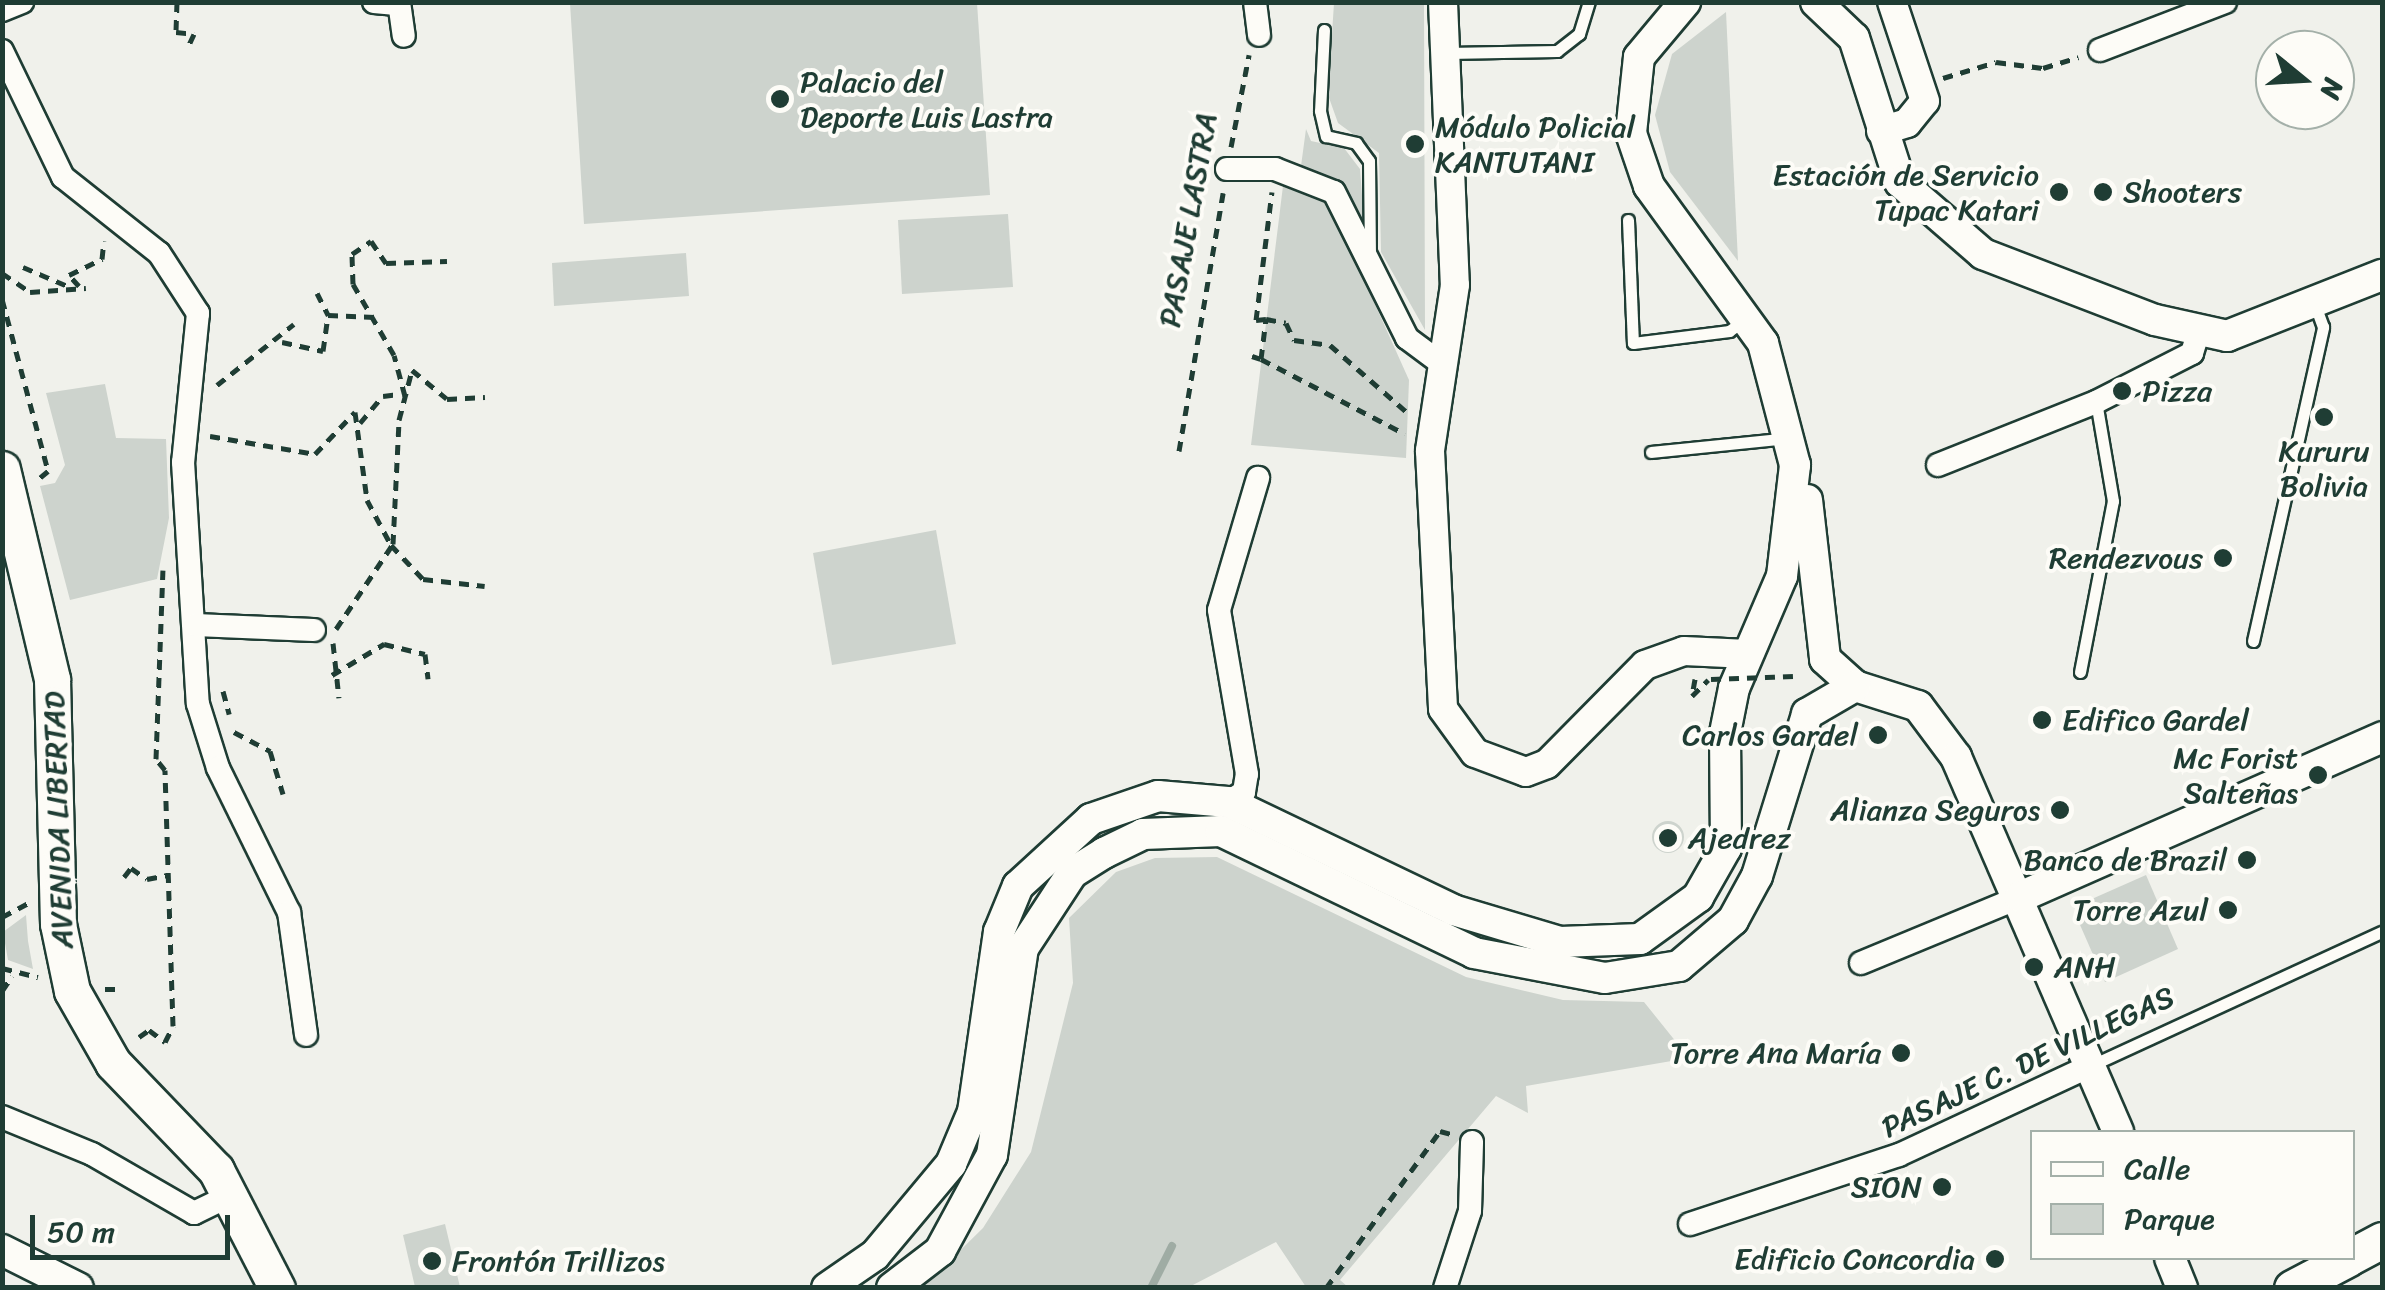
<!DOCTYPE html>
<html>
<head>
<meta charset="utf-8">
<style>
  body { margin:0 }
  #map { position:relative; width:2385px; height:1290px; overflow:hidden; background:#f0f1eb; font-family:Sriracha,sans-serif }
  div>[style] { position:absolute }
  .green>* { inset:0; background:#cdd3cd }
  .round { border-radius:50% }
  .stream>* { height:8px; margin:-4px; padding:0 4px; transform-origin:4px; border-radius:4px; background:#9faca4 }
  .path>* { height:5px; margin-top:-2.5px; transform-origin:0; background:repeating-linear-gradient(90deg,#1f3d34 0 10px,transparent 0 18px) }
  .roads { filter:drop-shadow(2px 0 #1f3d34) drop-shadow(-2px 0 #1f3d34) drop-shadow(0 2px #1f3d34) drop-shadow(0 -2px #1f3d34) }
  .service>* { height:11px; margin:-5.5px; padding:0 5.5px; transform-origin:5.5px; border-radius:5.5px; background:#fdfcf7 }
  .minor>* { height:22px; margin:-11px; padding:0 11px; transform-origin:11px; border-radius:11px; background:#fdfcf7 }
  .tertiary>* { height:28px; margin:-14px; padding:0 14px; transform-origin:14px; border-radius:14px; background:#fdfcf7 }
  .secondary>* { height:30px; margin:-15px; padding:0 15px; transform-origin:15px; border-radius:15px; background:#fdfcf7 }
  .primary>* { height:35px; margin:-17.5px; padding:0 17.5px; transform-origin:17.5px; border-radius:17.5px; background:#fdfcf7 }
  .path-bridge>* { height:5px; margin-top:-2.5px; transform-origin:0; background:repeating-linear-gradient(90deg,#1f3d34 0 10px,transparent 0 18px) }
  .dots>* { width:28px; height:28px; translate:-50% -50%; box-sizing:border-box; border:5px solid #fdfcf7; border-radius:50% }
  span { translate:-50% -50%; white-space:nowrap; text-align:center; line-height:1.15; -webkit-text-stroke:8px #fdfcf7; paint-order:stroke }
  .poi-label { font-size:30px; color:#1f3d34 }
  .left { translate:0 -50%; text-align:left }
  .right { translate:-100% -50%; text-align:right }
  .street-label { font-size:30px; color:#1f3d34 }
  .frame { position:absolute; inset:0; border:5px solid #1f3d34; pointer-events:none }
  .legend { position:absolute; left:2030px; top:1130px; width:325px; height:130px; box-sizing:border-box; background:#fdfcf7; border:2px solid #a4b0a9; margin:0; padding:12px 18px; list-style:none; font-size:30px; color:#1f3d34 }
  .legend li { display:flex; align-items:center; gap:20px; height:50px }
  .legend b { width:50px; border:2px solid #a4b0a9 }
  .north { position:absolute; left:2255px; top:30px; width:100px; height:100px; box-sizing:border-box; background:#fdfcf7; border:2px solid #a4b0a9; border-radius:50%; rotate:108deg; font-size:28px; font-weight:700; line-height:40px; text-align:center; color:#1f3d34 }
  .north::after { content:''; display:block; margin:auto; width:35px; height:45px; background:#1f3d34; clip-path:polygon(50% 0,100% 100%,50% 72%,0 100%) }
  .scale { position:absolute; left:30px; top:1215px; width:200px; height:45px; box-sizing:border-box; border:5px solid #1f3d34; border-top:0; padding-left:12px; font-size:30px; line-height:35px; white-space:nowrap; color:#1f3d34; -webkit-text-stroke:8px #fdfcf7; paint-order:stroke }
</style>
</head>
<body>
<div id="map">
  <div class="green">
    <div style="clip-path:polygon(570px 3px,977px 3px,990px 195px,584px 224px)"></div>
    <div style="clip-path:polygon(1334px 3px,1424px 3px,1425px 330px,1381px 252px,1379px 153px,1338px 123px,1328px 95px)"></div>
    <div style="clip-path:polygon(1726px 12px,1738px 261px,1670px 172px,1655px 115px,1672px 54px)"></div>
    <div style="clip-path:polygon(1306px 129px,1311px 141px,1344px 148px,1360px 169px,1365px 235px,1341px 181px,1301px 166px)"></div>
    <div style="clip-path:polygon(1283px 186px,1316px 191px,1330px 204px,1409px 380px,1406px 458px,1251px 445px)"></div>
    <div style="clip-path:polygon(1008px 214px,1013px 287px,902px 294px,898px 220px)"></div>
    <div style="clip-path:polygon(686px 253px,689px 296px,554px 306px,552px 263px)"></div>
    <div style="clip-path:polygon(105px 384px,116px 438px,166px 439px,169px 518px,157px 579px,70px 600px,40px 486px,55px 483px,65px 465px,46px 393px)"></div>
    <div style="clip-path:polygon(936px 530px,956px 644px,832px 665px,813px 553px)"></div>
    <div class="round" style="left:1652px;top:821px;width:32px;height:32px"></div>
    <div style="clip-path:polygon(1217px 857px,1466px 977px,1563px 1000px,1644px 1002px,1689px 1058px,1526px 1086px,1528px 1113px,1496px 1096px,1340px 1280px,1348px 1287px,1306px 1287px,1276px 1242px,1189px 1287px,923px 1287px,983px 1228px,1031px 1152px,1073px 983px,1069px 918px,1116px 872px,1155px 858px)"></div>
    <div style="clip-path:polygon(2146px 875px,2178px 949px,2105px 982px,2077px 918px,2085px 902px)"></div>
    <div style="clip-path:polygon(26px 915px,28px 941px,33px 969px,8px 960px,3px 932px)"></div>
    <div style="clip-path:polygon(445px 1224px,460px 1287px,415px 1287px,403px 1235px)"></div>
  </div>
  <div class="stream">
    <div style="left:1151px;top:1288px;width:47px;rotate:-63.4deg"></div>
  </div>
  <div class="path">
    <div style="left:177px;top:2px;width:30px;rotate:92deg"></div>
    <div style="left:176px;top:32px;width:18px;rotate:6deg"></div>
    <div style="left:194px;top:34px;width:17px;rotate:115deg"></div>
    <div style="left:1943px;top:78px;width:55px;rotate:-16.8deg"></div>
    <div style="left:1996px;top:62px;width:47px;rotate:7.3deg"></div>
    <div style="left:2043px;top:68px;width:37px;rotate:-17deg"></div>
    <div style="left:1231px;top:147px;width:94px;rotate:-78.9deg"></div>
    <div style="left:23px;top:267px;width:51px;rotate:23.1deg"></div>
    <div style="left:2px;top:273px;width:34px;rotate:34deg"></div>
    <div style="left:30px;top:292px;width:56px;rotate:-4.1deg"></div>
    <div style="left:79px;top:286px;width:15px;rotate:-132deg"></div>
    <div style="left:69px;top:275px;width:37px;rotate:-26deg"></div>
    <div style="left:102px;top:259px;width:18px;rotate:-84deg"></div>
    <div style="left:317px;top:293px;width:25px;rotate:63deg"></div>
    <div style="left:328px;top:315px;width:47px;rotate:2.4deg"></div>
    <div style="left:2px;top:299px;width:178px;rotate:75deg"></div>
    <div style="left:48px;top:471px;width:17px;rotate:140deg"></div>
    <div style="left:1266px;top:319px;width:20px;rotate:11deg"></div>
    <div style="left:1286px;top:323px;width:19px;rotate:65deg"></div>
    <div style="left:1294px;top:340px;width:36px;rotate:8deg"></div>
    <div style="left:1330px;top:345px;width:105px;rotate:41.1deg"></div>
    <div style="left:282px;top:342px;width:42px;rotate:12.4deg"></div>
    <div style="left:323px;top:351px;width:36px;rotate:-82deg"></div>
    <div style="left:1252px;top:356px;width:9px;rotate:18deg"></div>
    <div style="left:1261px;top:359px;width:40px;rotate:-82.9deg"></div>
    <div style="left:1266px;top:319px;width:10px;rotate:174deg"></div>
    <div style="left:1256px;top:320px;width:129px;rotate:-82.9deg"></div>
    <div style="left:1261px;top:359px;width:162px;rotate:27.5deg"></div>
    <div style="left:217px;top:385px;width:98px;rotate:-38.4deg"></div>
    <div style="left:405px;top:396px;width:42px;rotate:-105deg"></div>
    <div style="left:394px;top:355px;width:82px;rotate:-120deg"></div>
    <div style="left:353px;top:284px;width:30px;rotate:-92deg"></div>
    <div style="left:352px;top:254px;width:23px;rotate:-34deg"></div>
    <div style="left:371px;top:241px;width:27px;rotate:56deg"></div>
    <div style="left:386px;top:263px;width:61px;rotate:-1.9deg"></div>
    <div style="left:360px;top:423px;width:35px;rotate:-50deg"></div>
    <div style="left:383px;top:396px;width:16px;rotate:-7deg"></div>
    <div style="left:210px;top:436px;width:107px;rotate:9.7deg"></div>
    <div style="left:315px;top:454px;width:58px;rotate:-46.4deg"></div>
    <div style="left:355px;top:412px;width:89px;rotate:82.2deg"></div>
    <div style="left:367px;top:500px;width:51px;rotate:61.9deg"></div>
    <div style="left:391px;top:545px;width:47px;rotate:46.7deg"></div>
    <div style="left:423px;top:579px;width:62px;rotate:6.4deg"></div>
    <div style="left:1179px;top:451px;width:262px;rotate:-80.3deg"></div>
    <div style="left:336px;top:629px;width:102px;rotate:-56.2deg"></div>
    <div style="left:393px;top:544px;width:124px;rotate:-87.2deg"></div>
    <div style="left:399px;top:420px;width:52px;rotate:-75.4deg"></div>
    <div style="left:412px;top:370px;width:45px;rotate:39.6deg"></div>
    <div style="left:447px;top:399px;width:38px;rotate:-3deg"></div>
    <div style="left:333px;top:643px;width:55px;rotate:83.8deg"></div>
    <div style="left:332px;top:675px;width:61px;rotate:-30.8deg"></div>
    <div style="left:384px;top:644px;width:42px;rotate:13.7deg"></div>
    <div style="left:425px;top:654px;width:25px;rotate:83deg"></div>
    <div style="left:1695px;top:679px;width:17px;rotate:100deg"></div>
    <div style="left:1692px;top:696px;width:23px;rotate:-45deg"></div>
    <div style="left:223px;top:691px;width:24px;rotate:75deg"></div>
    <div style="left:234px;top:732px;width:41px;rotate:27.8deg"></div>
    <div style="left:270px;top:751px;width:45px;rotate:73.2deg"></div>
    <div style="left:124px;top:877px;width:11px;rotate:-52deg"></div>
    <div style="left:131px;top:868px;width:19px;rotate:35deg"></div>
    <div style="left:147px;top:879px;width:21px;rotate:-11deg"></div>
    <div style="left:2px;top:917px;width:32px;rotate:-28deg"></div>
    <div style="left:2px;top:968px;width:37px;rotate:14deg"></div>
    <div style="left:105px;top:989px;width:18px"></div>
    <div style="left:2px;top:991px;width:18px;rotate:-56deg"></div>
    <div style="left:139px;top:1037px;width:12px;rotate:-35deg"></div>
    <div style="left:149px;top:1030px;width:20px;rotate:37deg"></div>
    <div style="left:165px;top:1042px;width:18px;rotate:-63deg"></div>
    <div style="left:173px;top:1026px;width:256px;rotate:-91.8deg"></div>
    <div style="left:165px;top:770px;width:14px;rotate:-129deg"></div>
    <div style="left:156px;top:759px;width:189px;rotate:-87.9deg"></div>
    <div style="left:1326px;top:1288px;width:194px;rotate:-54deg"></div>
    <div style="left:1440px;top:1131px;width:11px;rotate:15deg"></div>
  </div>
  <div class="roads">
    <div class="service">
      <div style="left:1324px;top:30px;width:81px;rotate:92.8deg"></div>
      <div style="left:1320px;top:111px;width:26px;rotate:77deg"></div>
      <div style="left:1326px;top:136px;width:31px;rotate:13deg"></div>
      <div style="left:1356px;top:143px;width:22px;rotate:54deg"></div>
      <div style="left:1369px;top:161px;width:91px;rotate:89.4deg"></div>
      <div style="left:1447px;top:53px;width:110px;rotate:-1deg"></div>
      <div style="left:1557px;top:51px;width:28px;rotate:-38deg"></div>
      <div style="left:1579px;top:34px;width:34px;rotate:-73deg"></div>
      <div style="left:1628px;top:220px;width:123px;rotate:87.7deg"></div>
      <div style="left:1633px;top:343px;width:97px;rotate:-7.1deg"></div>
      <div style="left:1729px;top:331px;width:19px;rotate:-35deg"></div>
      <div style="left:1651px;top:452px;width:139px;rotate:-5.8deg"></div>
      <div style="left:2253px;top:641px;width:322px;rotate:-77.4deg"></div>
      <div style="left:2323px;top:327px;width:23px;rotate:-110deg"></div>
      <div style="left:2080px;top:672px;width:174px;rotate:-79.1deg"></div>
      <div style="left:2113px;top:501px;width:100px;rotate:-99.7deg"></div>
      <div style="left:2090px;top:1066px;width:321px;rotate:-24.7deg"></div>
    </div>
    <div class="minor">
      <div style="left:374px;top:2px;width:25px;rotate:5deg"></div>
      <div style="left:399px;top:2px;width:34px;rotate:82deg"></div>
      <div style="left:1255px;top:2px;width:33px;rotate:83deg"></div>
      <div style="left:2px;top:10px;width:22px;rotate:-22deg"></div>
      <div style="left:2100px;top:50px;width:134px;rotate:-21deg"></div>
      <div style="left:2px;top:51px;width:140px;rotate:64.2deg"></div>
      <div style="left:63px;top:177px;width:122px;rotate:38.4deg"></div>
      <div style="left:159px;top:253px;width:72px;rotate:57deg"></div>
      <div style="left:198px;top:313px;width:150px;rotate:95.7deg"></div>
      <div style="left:183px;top:462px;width:242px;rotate:86.5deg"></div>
      <div style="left:198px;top:704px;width:67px;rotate:72.6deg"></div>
      <div style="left:218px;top:768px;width:161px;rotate:63.8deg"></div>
      <div style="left:289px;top:912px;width:124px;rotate:82.1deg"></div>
      <div style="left:1227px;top:169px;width:48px"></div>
      <div style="left:1275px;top:169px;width:63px;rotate:21.3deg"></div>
      <div style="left:1334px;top:192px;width:163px;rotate:63.4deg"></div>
      <div style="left:1407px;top:338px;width:44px;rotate:36.6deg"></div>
      <div style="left:1938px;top:465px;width:170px;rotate:-21.7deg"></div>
      <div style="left:2096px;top:402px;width:108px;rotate:-27deg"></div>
      <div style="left:2192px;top:353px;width:21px;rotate:-73deg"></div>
      <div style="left:195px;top:625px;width:119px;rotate:2.4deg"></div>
      <div style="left:1228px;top:802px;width:19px;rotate:-32deg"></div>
      <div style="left:1244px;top:792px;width:18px;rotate:-81deg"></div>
      <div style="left:1247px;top:774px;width:166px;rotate:-99.7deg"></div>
      <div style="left:1219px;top:610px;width:138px;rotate:-73.5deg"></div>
      <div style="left:1861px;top:963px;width:172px;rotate:-22.5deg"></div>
      <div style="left:2px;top:1117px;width:97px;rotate:22.3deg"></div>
      <div style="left:92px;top:1154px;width:118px;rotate:30deg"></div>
      <div style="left:194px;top:1213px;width:41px;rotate:-25.9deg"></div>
      <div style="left:1690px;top:1224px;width:220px;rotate:-18.3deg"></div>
      <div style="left:1899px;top:1155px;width:211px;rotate:-25deg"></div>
      <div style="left:1445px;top:1288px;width:81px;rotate:-72deg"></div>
      <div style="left:1470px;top:1211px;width:69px;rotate:-88.3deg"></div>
    </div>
    <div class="tertiary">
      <div style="left:1443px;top:2px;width:283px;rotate:87.6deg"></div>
      <div style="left:1455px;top:285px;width:168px;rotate:98.6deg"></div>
      <div style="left:1430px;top:451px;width:258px;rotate:87.1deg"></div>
      <div style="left:1443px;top:709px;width:54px;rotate:54deg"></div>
      <div style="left:1475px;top:753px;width:54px;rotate:20.4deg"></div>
      <div style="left:1526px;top:772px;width:22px;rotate:-21deg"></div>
      <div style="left:1547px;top:764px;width:139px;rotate:-45.3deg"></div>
      <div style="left:1645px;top:665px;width:41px;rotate:-19.7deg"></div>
      <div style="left:1684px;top:651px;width:64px;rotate:2.7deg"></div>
      <div style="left:1881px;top:131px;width:27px;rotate:-17deg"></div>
      <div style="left:1907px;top:123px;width:28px;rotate:-51deg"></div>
      <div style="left:1925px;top:101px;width:104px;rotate:-108.4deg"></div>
    </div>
    <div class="secondary">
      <div style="left:1816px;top:2px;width:52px;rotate:43.5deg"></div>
      <div style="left:1854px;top:38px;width:151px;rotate:72.3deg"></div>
      <div style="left:1900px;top:182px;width:110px;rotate:40.9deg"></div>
      <div style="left:1983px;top:254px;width:184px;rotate:21deg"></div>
      <div style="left:2155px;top:320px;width:74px;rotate:12.5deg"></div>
      <div style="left:2227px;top:336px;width:167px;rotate:-21.5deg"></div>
      <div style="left:1807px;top:500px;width:160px;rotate:83.5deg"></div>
      <div style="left:1825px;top:659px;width:40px;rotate:42deg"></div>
      <div style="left:1855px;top:686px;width:66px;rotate:17.6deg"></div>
      <div style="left:1918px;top:706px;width:64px;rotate:53.3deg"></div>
      <div style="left:1956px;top:757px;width:408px;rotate:66.6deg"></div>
      <div style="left:2020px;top:897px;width:396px;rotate:-23.8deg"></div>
      <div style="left:2px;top:1250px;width:85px;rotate:26.6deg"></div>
      <div style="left:2170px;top:1258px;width:32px;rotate:68deg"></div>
      <div style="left:827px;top:1288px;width:58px;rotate:-34.5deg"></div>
      <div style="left:875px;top:1255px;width:119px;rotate:-50.1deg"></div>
      <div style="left:951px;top:1164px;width:56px;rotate:-67.1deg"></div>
      <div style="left:973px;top:1112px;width:182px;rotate:-81.8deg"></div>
      <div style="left:999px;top:932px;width:50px;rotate:-67.6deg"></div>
      <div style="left:1018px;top:886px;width:99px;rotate:-42.5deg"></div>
      <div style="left:1091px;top:819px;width:71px;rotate:-18.9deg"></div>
      <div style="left:1158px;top:796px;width:70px;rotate:4.9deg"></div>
      <div style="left:1228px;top:802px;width:250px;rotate:25.6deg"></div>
      <div style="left:1453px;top:910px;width:112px;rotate:16.7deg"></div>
      <div style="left:1560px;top:942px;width:80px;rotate:-2.1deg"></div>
      <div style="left:1640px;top:939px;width:72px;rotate:-35.9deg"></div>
      <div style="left:1698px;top:897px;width:56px;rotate:-60.3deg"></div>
      <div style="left:1726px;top:848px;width:115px;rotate:-90.5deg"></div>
      <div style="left:1725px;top:733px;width:46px;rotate:-78.7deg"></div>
      <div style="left:1734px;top:688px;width:122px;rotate:-66.8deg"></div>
      <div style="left:1782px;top:576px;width:112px;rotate:-83.3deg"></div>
      <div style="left:1795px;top:465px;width:126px;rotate:-104.7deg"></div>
      <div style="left:1763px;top:343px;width:194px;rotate:-126deg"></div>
      <div style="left:1649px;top:186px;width:56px;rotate:-108.8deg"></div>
      <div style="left:1631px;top:133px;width:76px;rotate:-84deg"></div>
      <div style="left:1639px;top:57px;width:72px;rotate:-50.1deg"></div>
      <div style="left:892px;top:1288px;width:61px;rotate:-37.6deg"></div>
      <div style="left:940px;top:1251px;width:109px;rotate:-61.6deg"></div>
      <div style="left:992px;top:1155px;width:209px;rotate:-81.5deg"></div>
      <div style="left:1023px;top:948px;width:90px;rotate:-56.8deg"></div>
      <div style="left:1072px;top:873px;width:38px;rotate:-32deg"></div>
      <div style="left:1104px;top:853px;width:43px;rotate:-26deg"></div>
      <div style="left:1143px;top:834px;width:78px;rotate:-2.2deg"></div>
      <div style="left:1221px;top:831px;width:281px;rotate:25.7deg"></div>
      <div style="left:1474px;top:953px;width:133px;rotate:10.8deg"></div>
      <div style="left:1605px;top:978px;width:75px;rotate:-9.2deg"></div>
      <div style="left:1679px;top:966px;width:71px;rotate:-40.4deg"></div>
      <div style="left:1733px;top:920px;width:50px;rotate:-61.4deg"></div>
      <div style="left:1757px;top:876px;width:170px;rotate:-72.8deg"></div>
      <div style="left:1807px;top:714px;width:56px;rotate:-30.3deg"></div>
    </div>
    <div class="primary">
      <div style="left:2px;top:469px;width:216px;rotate:76.6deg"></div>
      <div style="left:52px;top:679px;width:245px;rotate:88.6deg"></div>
      <div style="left:58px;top:924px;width:68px;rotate:78.2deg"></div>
      <div style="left:72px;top:991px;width:83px;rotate:60.3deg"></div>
      <div style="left:113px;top:1063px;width:149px;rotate:46.1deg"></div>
      <div style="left:216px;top:1170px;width:133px;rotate:62.7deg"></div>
      <div style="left:2352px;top:1256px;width:34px;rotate:-28deg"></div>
      <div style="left:2292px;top:1288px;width:64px;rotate:-27.8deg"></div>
    </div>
  </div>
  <div class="path-bridge">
    <div style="left:1711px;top:679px;width:83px;rotate:-2.1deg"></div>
  </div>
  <div class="dots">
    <div style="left:780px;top:99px;background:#1f3d34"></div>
    <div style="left:1415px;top:144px;background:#1f3d34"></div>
    <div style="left:2059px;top:192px;background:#1f3d34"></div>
    <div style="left:2103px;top:192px;background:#1f3d34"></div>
    <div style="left:2122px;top:391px;background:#1f3d34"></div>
    <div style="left:2324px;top:417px;background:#1f3d34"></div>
    <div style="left:2223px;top:558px;background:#1f3d34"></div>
    <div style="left:2042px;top:720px;background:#1f3d34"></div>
    <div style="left:1878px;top:735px;background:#1f3d34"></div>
    <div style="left:2318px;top:775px;background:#1f3d34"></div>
    <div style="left:2060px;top:810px;background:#1f3d34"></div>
    <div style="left:1668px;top:838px;background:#1f3d34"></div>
    <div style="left:2247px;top:860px;background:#1f3d34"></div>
    <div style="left:2228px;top:910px;background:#1f3d34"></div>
    <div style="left:2034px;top:967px;background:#1f3d34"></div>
    <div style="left:1901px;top:1053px;background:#1f3d34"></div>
    <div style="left:1942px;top:1187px;background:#1f3d34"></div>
    <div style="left:1995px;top:1259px;background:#1f3d34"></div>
    <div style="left:432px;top:1261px;background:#1f3d34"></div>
  </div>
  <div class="poi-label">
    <span class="left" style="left:800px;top:99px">Palacio del<br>Deporte Luis Lastra</span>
    <span class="left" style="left:1435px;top:144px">Módulo Policial<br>KANTUTANI</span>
    <span class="right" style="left:2039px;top:192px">Estación de Servicio<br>Tupac Katari</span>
    <span class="left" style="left:2123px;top:192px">Shooters</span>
    <span class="left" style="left:2142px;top:391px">Pizza</span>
    <span style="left:2324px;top:468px">Kururu<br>Bolivia</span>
    <span class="right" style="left:2203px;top:558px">Rendezvous</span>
    <span class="left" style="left:2062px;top:720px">Edifico Gardel</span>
    <span class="right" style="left:1858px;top:735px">Carlos Gardel</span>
    <span class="right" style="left:2298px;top:775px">Mc Forist<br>Salteñas</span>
    <span class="right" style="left:2040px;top:810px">Alianza Seguros</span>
    <span class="left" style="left:1688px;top:838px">Ajedrez</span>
    <span class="right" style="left:2227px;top:860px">Banco de Brazil</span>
    <span class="right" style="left:2208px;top:910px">Torre Azul</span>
    <span class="left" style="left:2054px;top:967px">ANH</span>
    <span class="right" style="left:1881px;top:1053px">Torre Ana María</span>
    <span class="right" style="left:1922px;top:1187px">SION</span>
    <span class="right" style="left:1975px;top:1259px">Edificio Concordia</span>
    <span class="left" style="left:452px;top:1261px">Frontón Trillizos</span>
  </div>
  <div class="street-label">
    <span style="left:1188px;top:220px;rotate:-80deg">PASAJE LASTRA</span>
    <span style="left:58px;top:820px;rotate:-92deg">AVENIDA LIBERTAD</span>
    <span style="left:2028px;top:1062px;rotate:-25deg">PASAJE C. DE VILLEGAS</span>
  </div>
  <div class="frame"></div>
  <ul class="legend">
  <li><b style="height:12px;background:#fdfcf7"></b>Calle</li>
  <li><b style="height:28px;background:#cdd3cd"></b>Parque</li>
  </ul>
  <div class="north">N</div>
  <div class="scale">50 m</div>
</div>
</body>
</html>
